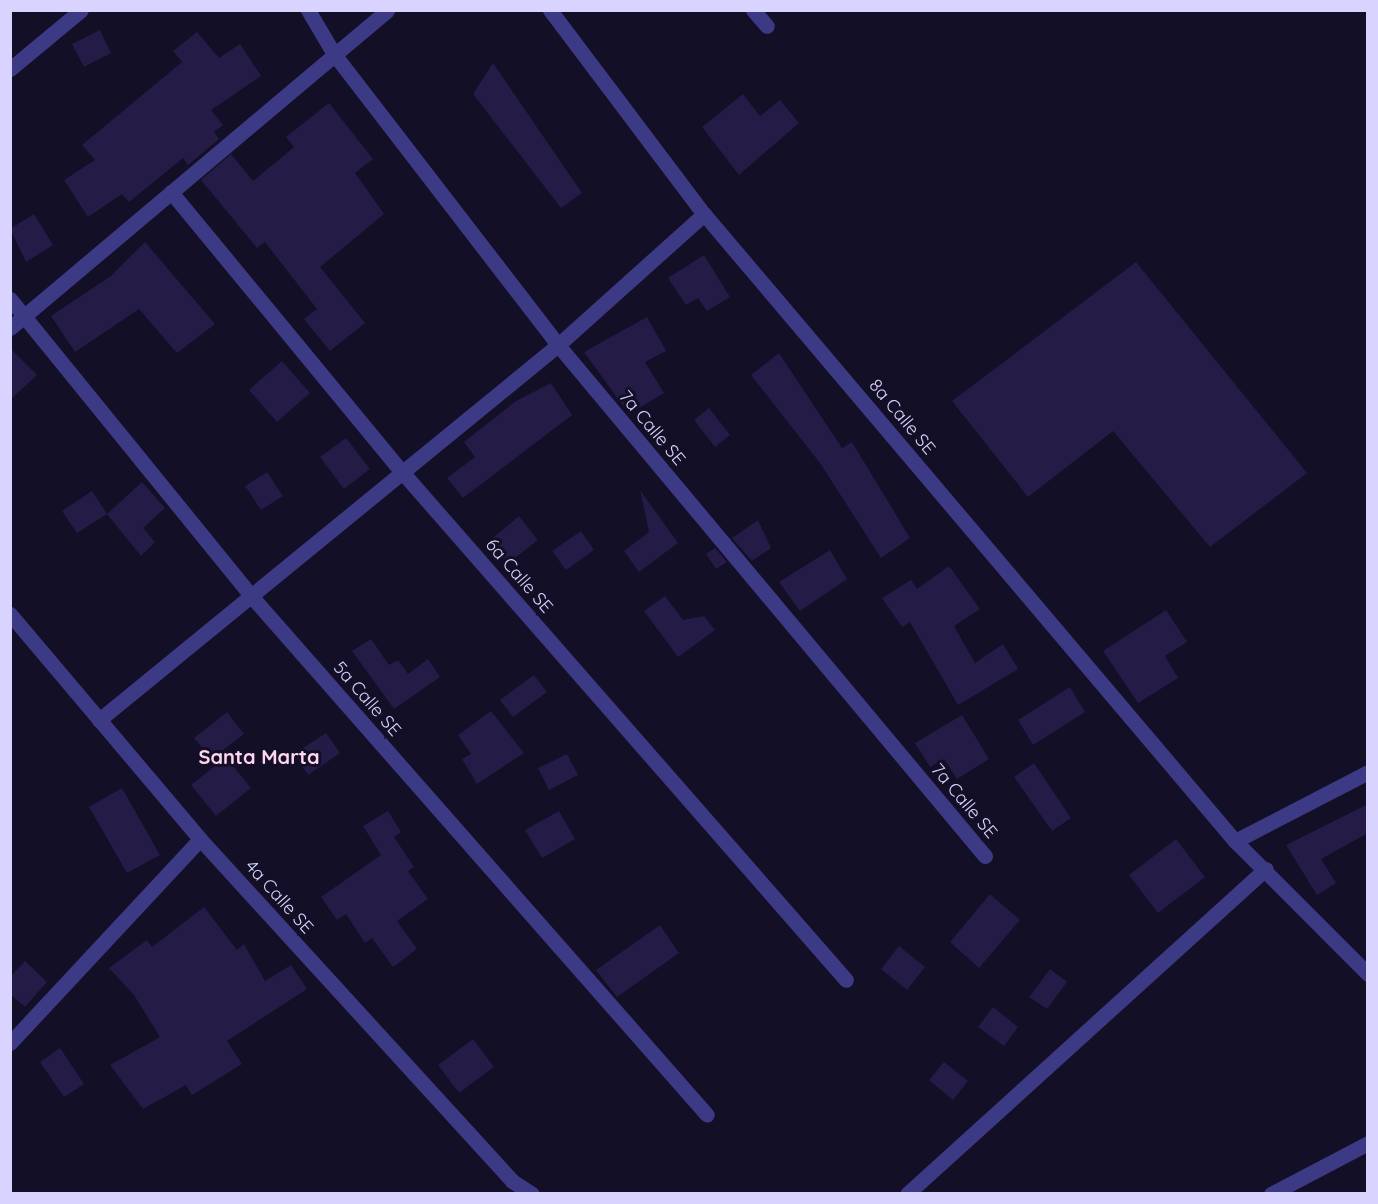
<!DOCTYPE html>
<html>
<head>
<meta charset="utf-8">
<style>
  body { margin:0 }
  #map { position:relative; width:1378px; height:1204px; overflow:hidden; background:#130f26; font-family:Quicksand,sans-serif }
  div>[style] { position:absolute }
  .building>* { inset:0; background:#241b47 }
  .street>* { height:15px; margin:-7.5px; padding:0 7.5px; transform-origin:7.5px; border-radius:7.5px; background:#3d3a85 }
  span { translate:-50% -50%; white-space:nowrap; text-align:center; line-height:1.15; -webkit-text-stroke:6px #130f26; paint-order:stroke }
  .street-label { font-size:18px; color:#d9d4ff }
  .neighbourhood-label { font-size:20px; color:#ffd6f0; font-weight:700 }
  .frame { position:absolute; inset:0; border:12px solid #d9d4ff; pointer-events:none }
</style>
</head>
<body>
<div id="map">
  <div class="building">
    <div style="clip-path:polygon(100px 30px,111px 53px,84px 67px,72px 44px)"></div>
    <div style="clip-path:polygon(197px 32px,219px 58px,240px 44px,261px 76px,211px 110px,223px 125px,214px 132px,219px 139px,188px 165px,183px 158px,129px 202px,122px 194px,88px 217px,64px 180px,95px 160px,82px 145px,182px 62px,173px 51px)"></div>
    <div style="clip-path:polygon(493px 63px,582px 193px,561px 208px,473px 94px)"></div>
    <div style="clip-path:polygon(743px 94px,760px 116px,780px 100px,799px 123px,739px 175px,702px 127px)"></div>
    <div style="clip-path:polygon(329px 103px,373px 159px,355px 173px,384px 214px,320px 267px,365px 323px,330px 351px,304px 319px,317px 309px,265px 242px,257px 248px,201px 180px,231px 154px,253px 181px,294px 147px,286px 137px)"></div>
    <div style="clip-path:polygon(34px 214px,53px 245px,26px 262px,10px 229px)"></div>
    <div style="clip-path:polygon(145px 242px,215px 324px,177px 353px,139px 309px,75px 352px,51px 316px,111px 276px)"></div>
    <div style="clip-path:polygon(704px 255px,730px 297px,707px 311px,698px 298px,686px 305px,668px 278px)"></div>
    <div style="clip-path:polygon(1136px 262px,1307px 473px,1210px 547px,1113px 431px,1028px 497px,952px 401px)"></div>
    <div style="clip-path:polygon(647px 317px,666px 351px,645px 362px,664px 393px,629px 414px,584px 352px)"></div>
    <div style="clip-path:polygon(10px 348px,37px 375px,10px 400px)"></div>
    <div style="clip-path:polygon(779px 353px,842px 448px,852px 442px,910px 538px,881px 558px,820px 463px,751px 375px)"></div>
    <div style="clip-path:polygon(282px 361px,310px 393px,277px 422px,249px 390px)"></div>
    <div style="clip-path:polygon(551px 383px,572px 415px,463px 498px,447px 478px,475px 457px,464px 442px,516px 401px)"></div>
    <div style="clip-path:polygon(709px 408px,730px 435px,715px 447px,694px 420px)"></div>
    <div style="clip-path:polygon(346px 438px,370px 469px,344px 489px,320px 457px)"></div>
    <div style="clip-path:polygon(267px 472px,283px 496px,261px 510px,245px 486px)"></div>
    <div style="clip-path:polygon(142px 482px,165px 508px,143px 528px,155px 542px,141px 556px,107px 514px,77px 533px,62px 511px,92px 491px,107px 514px)"></div>
    <div style="clip-path:polygon(640px 490px,678px 543px,639px 572px,624px 551px,649px 532px)"></div>
    <div style="clip-path:polygon(519px 516px,538px 540px,507px 564px,489px 541px)"></div>
    <div style="clip-path:polygon(758px 520px,771px 548px,752px 561px,732px 538px)"></div>
    <div style="clip-path:polygon(581px 531px,594px 550px,566px 570px,552px 551px)"></div>
    <div style="clip-path:polygon(715px 548px,727px 562px,716px 569px,706px 554px)"></div>
    <div style="clip-path:polygon(830px 550px,847px 579px,800px 611px,779px 582px)"></div>
    <div style="clip-path:polygon(949px 566px,980px 609px,954px 626px,975px 663px,1003px 644px,1018px 669px,958px 705px,910px 622px,902px 627px,882px 598px,911px 580px,917px 589px)"></div>
    <div style="clip-path:polygon(665px 596px,683px 620px,704px 616px,715px 630px,678px 657px,644px 611px)"></div>
    <div style="clip-path:polygon(1166px 610px,1187px 642px,1165px 656px,1178px 678px,1138px 703px,1103px 651px)"></div>
    <div style="clip-path:polygon(371px 639px,389px 665px,398px 660px,408px 674px,428px 659px,440px 677px,394px 709px,352px 651px)"></div>
    <div style="clip-path:polygon(534px 675px,547px 692px,513px 717px,500px 700px)"></div>
    <div style="clip-path:polygon(1070px 687px,1085px 712px,1033px 745px,1018px 720px)"></div>
    <div style="clip-path:polygon(491px 711px,524px 753px,477px 784px,462px 759px,471px 754px,458px 735px)"></div>
    <div style="clip-path:polygon(227px 712px,244px 734px,211px 759px,194px 738px)"></div>
    <div style="clip-path:polygon(962px 715px,989px 759px,957px 779px,944px 759px,930px 767px,915px 743px)"></div>
    <div style="clip-path:polygon(326px 733px,340px 753px,308px 775px,294px 754px)"></div>
    <div style="clip-path:polygon(567px 754px,578px 775px,549px 790px,538px 768px)"></div>
    <div style="clip-path:polygon(226px 757px,251px 788px,216px 816px,191px 785px)"></div>
    <div style="clip-path:polygon(1034px 763px,1071px 818px,1052px 831px,1014px 777px)"></div>
    <div style="clip-path:polygon(122px 788px,160px 855px,127px 873px,89px 807px)"></div>
    <div style="clip-path:polygon(1368px 804px,1368px 833px,1321px 859px,1336px 883px,1317px 895px,1286px 845px)"></div>
    <div style="clip-path:polygon(388px 811px,401px 832px,394px 837px,414px 867px,408px 871px,428px 899px,397px 921px,417px 949px,393px 967px,372px 938px,365px 943px,346px 914px,337px 920px,321px 897px,381px 855px,363px 826px)"></div>
    <div style="clip-path:polygon(559px 811px,575px 839px,542px 858px,525px 830px)"></div>
    <div style="clip-path:polygon(1176px 839px,1205px 877px,1158px 913px,1129px 875px)"></div>
    <div style="clip-path:polygon(990px 894px,1020px 920px,979px 968px,950px 942px)"></div>
    <div style="clip-path:polygon(204px 907px,237px 950px,244px 944px,265px 981px,291px 965px,307px 989px,227px 1041px,242px 1064px,192px 1095px,186px 1085px,143px 1109px,110px 1065px,160px 1037px,134px 995px,109px 968px,147px 940px,152px 947px)"></div>
    <div style="clip-path:polygon(660px 925px,679px 953px,617px 997px,596px 970px)"></div>
    <div style="clip-path:polygon(899px 946px,925px 967px,907px 990px,881px 969px)"></div>
    <div style="clip-path:polygon(25px 961px,47px 982px,25px 1007px,10px 994px,10px 977px)"></div>
    <div style="clip-path:polygon(1050px 969px,1067px 982px,1047px 1009px,1029px 997px)"></div>
    <div style="clip-path:polygon(993px 1007px,1018px 1027px,1004px 1046px,978px 1027px)"></div>
    <div style="clip-path:polygon(473px 1039px,494px 1067px,459px 1093px,438px 1065px)"></div>
    <div style="clip-path:polygon(60px 1048px,84px 1084px,64px 1097px,40px 1062px)"></div>
    <div style="clip-path:polygon(944px 1062px,968px 1081px,953px 1100px,929px 1080px)"></div>
  </div>
  <div class="street">
    <div style="left:308px;top:10px;width:51px;rotate:59.4deg"></div>
    <div style="left:334px;top:54px;width:367px;rotate:52.4deg"></div>
    <div style="left:558px;top:345px;width:666px;rotate:50.12deg"></div>
    <div style="left:550px;top:10px;width:256px;rotate:53deg"></div>
    <div style="left:704px;top:214px;width:822px;rotate:49.74deg"></div>
    <div style="left:1235px;top:841px;width:188px;rotate:45deg"></div>
    <div style="left:753px;top:10px;width:21px;rotate:49deg"></div>
    <div style="left:10px;top:69px;width:92px;rotate:-39.7deg"></div>
    <div style="left:171px;top:192px;width:364px;rotate:50.5deg"></div>
    <div style="left:403px;top:473px;width:673px;rotate:48.85deg"></div>
    <div style="left:10px;top:299px;width:384px;rotate:50.9deg"></div>
    <div style="left:252px;top:597px;width:689px;rotate:48.7deg"></div>
    <div style="left:10px;top:328px;width:493px;rotate:-40.1deg"></div>
    <div style="left:10px;top:614px;width:294px;rotate:49.8deg"></div>
    <div style="left:200px;top:839px;width:463px;rotate:47.6deg"></div>
    <div style="left:512px;top:1181px;width:24px;rotate:33deg"></div>
    <div style="left:99px;top:720px;width:593px;rotate:-39.25deg"></div>
    <div style="left:558px;top:345px;width:196px;rotate:-41.9deg"></div>
    <div style="left:1235px;top:841px;width:150px;rotate:-27.4deg"></div>
    <div style="left:10px;top:1043px;width:279px;rotate:-47deg"></div>
    <div style="left:907px;top:1194px;width:484px;rotate:-42.2deg"></div>
    <div style="left:1271px;top:1194px;width:110px;rotate:-27.7deg"></div>
  </div>
  <div class="street-label">
    <span style="left:902px;top:417px;rotate:50deg">8a Calle SE</span>
    <span style="left:652px;top:428px;rotate:50deg">7a Calle SE</span>
    <span style="left:519px;top:576px;rotate:49deg">6a Calle SE</span>
    <span style="left:367px;top:699px;rotate:49deg">5a Calle SE</span>
    <span style="left:964px;top:801px;rotate:50deg">7a Calle SE</span>
    <span style="left:279px;top:897px;rotate:48deg">4a Calle SE</span>
  </div>
  <div class="neighbourhood-label">
    <span style="left:259px;top:756px">Santa Marta</span>
  </div>
  <div class="frame"></div>
</div>
</body>
</html>
